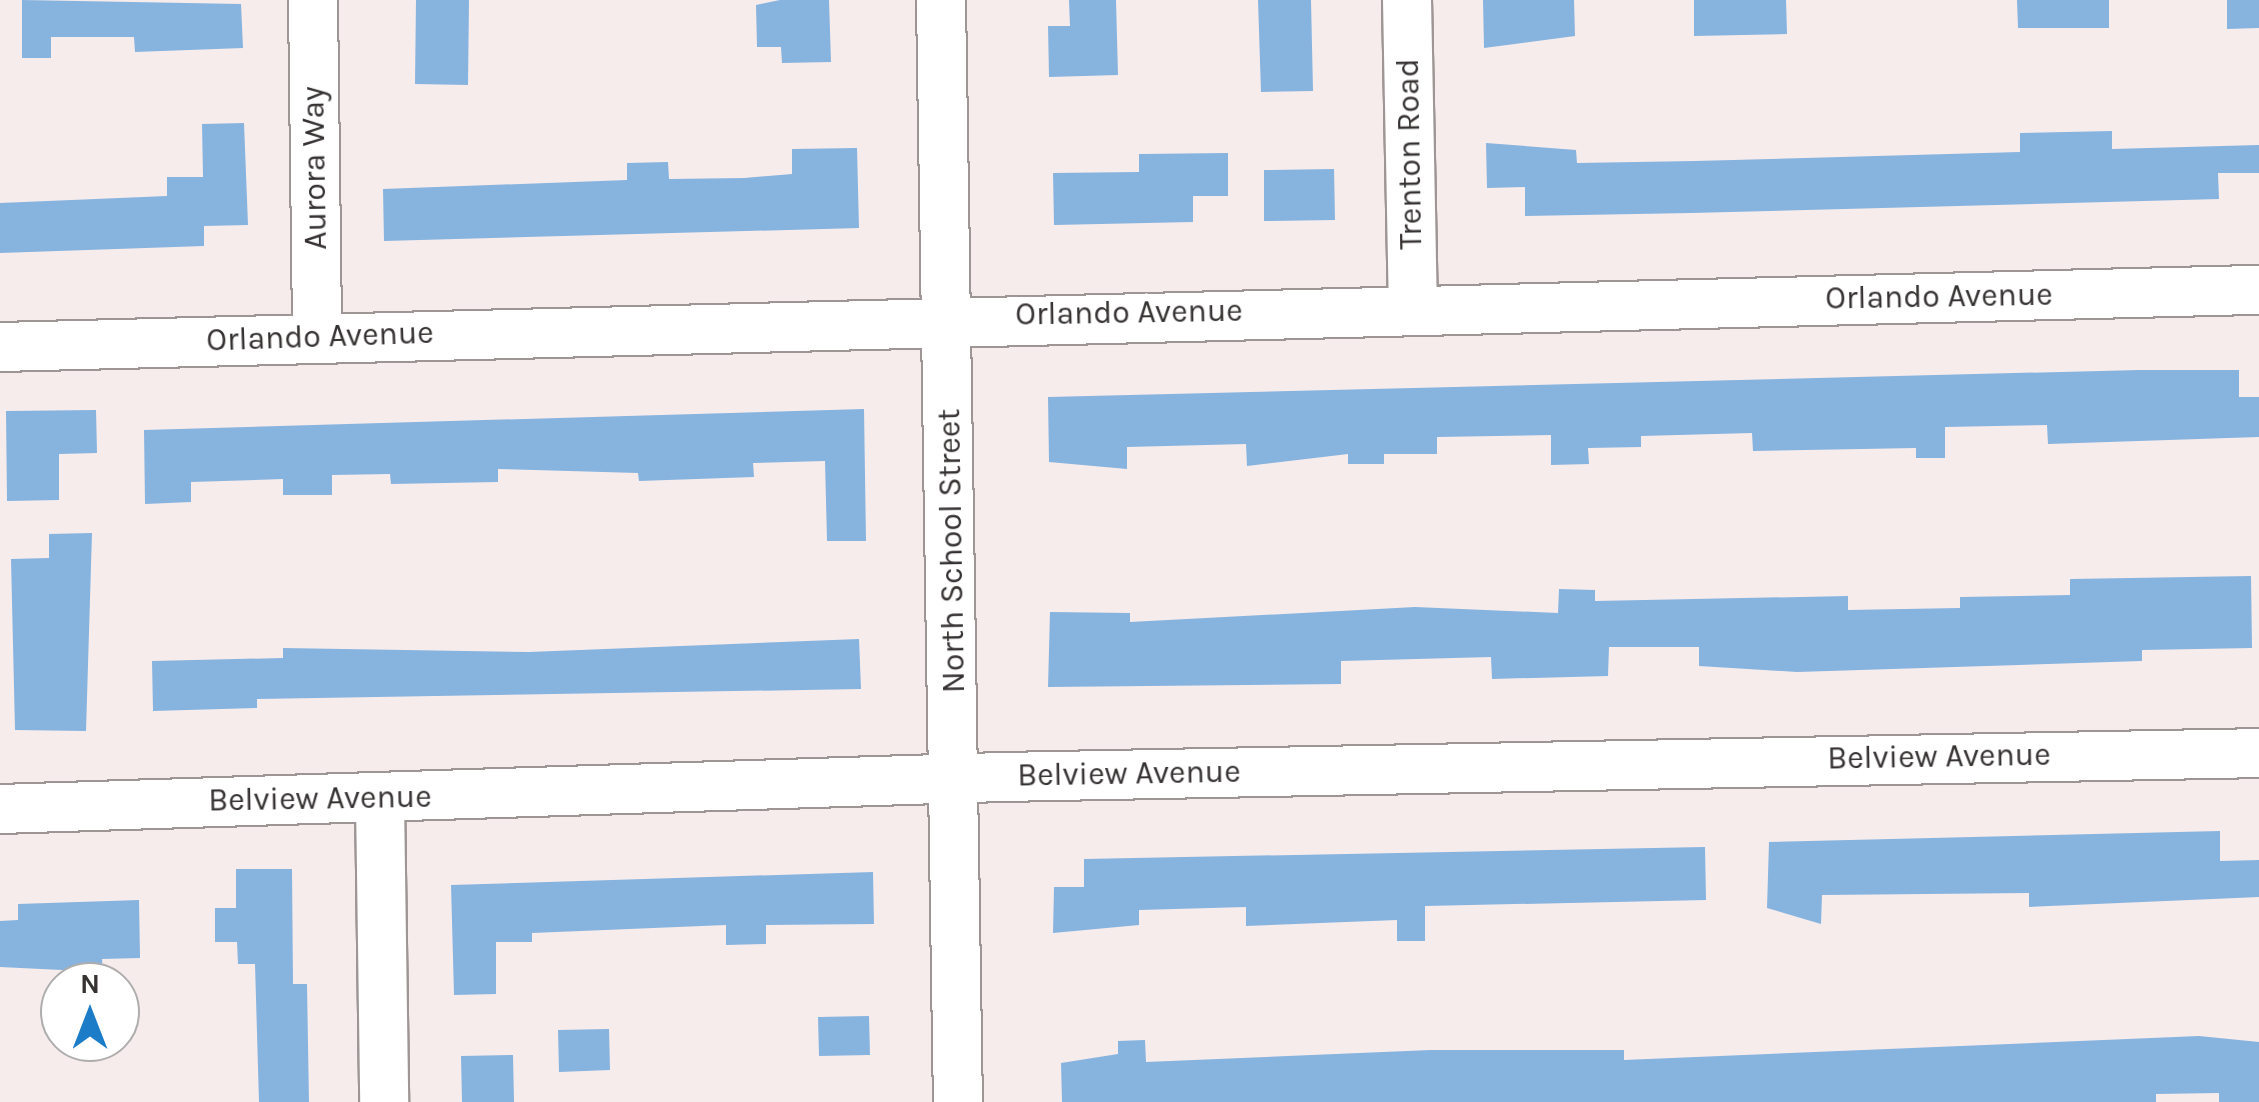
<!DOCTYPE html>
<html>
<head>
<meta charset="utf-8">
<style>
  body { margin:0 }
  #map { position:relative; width:2259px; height:1102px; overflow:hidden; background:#f6ecec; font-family:Karla,sans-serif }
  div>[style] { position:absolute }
  .building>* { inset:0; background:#87b3df }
  .roads { filter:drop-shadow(2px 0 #9e9695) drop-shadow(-2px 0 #9e9695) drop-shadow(0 2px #9e9695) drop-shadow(0 -2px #9e9695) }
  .minor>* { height:48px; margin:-24px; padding:0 24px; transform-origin:24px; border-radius:24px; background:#fff }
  span { translate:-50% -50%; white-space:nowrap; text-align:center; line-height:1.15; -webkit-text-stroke:8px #fff; paint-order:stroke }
  .street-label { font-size:32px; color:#363232 }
  .north { position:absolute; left:40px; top:962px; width:100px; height:100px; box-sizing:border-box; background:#fff; border:2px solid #afadad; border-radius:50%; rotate:0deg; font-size:28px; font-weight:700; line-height:40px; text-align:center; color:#363232 }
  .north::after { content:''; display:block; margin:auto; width:35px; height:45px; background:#1c7cc8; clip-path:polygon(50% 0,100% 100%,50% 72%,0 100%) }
</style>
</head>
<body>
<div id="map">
  <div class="building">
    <div style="clip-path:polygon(22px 0,241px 4px,243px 48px,135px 52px,134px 37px,51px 37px,51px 58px,22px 58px)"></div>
    <div style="clip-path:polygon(416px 0,469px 0,468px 85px,415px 84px)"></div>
    <div style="clip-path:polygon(780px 0,829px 0,831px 62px,782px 63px,781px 47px,757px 47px,756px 5px)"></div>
    <div style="clip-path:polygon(1069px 0,1116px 0,1118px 75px,1049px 77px,1048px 26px,1070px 26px)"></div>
    <div style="clip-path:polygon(1258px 0,1311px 0,1313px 91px,1261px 92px)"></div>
    <div style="clip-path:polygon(1483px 0,1574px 0,1575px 36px,1484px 48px)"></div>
    <div style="clip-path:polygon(1694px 0,1786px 0,1787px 34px,1694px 36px)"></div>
    <div style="clip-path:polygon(2017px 0,2109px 0,2109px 28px,2018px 28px)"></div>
    <div style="clip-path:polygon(2227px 0,2259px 0,2259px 28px,2227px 29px)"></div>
    <div style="clip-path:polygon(244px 123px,248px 225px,204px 226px,204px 246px,0 253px,0 203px,167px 196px,167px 177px,203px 177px,202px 124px)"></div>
    <div style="clip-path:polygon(2112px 131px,2112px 149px,2259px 145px,2259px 173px,2218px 173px,2219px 199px,1691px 213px,1525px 216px,1525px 187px,1487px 188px,1486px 143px,1576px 150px,1577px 163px,1695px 161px,2020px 152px,2020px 133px)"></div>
    <div style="clip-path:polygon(857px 148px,859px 228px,384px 241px,383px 189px,627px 180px,627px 163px,668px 162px,669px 179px,744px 178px,792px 174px,792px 149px)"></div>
    <div style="clip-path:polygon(1228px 153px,1228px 196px,1193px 196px,1193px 222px,1054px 225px,1053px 173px,1139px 172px,1139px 154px)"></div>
    <div style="clip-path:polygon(1334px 169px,1335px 220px,1264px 221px,1264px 170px)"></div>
    <div style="clip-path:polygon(2140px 370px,2239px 370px,2239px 397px,2259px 397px,2259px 437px,2048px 444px,2047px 425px,1945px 427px,1945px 458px,1916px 458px,1916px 448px,1753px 451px,1752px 433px,1641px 436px,1641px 447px,1588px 448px,1589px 464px,1551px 465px,1551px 435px,1437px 437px,1437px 454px,1384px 454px,1384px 464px,1348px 464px,1348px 454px,1247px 466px,1246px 444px,1127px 447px,1127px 469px,1049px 462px,1048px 397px)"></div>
    <div style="clip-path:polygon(864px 409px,866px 541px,827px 541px,825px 461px,753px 463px,754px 477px,639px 481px,638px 473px,498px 469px,498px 482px,391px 484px,390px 474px,332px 475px,332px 495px,283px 495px,283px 479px,191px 482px,191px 502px,145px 504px,144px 430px)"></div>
    <div style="clip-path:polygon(96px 410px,97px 453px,59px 454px,59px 500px,7px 501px,6px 411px)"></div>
    <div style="clip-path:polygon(92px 533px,86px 731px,15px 730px,11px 559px,49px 558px,49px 534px)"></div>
    <div style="clip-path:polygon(2251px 576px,2252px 648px,2142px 650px,2142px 661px,1797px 672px,1699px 666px,1699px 647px,1609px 647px,1608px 676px,1492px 679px,1491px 657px,1341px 661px,1341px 684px,1048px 687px,1050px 612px,1130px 613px,1130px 622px,1415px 607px,1558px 613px,1559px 589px,1595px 590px,1595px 601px,1848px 596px,1848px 610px,1960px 608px,1960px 597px,2070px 595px,2070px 579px)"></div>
    <div style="clip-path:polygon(859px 639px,861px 689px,257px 699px,257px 708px,153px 711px,152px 661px,283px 658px,283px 648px,529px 652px)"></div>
    <div style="clip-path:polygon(2220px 831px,2220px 861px,2259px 860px,2259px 897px,2029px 907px,2029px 893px,1822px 895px,1821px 924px,1767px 908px,1769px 842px)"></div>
    <div style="clip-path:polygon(1705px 847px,1706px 900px,1425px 906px,1425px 941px,1397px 941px,1397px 920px,1246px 926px,1246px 907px,1139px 910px,1139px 925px,1053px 933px,1054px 887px,1084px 887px,1084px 859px)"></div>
    <div style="clip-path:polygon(236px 869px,292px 869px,293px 984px,307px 984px,309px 1102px,259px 1102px,255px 964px,238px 964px,237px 942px,215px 942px,215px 908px,236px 908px)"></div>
    <div style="clip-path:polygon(873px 872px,874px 924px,766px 925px,766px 944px,726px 945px,726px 925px,532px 933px,532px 942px,496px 942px,496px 994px,454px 995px,451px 885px)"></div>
    <div style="clip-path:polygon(139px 900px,140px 958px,102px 959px,103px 972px,0 967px,0 921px,18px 920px,18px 904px)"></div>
    <div style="clip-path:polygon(869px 1016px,870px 1055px,819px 1056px,818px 1017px)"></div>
    <div style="clip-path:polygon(609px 1029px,610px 1070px,559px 1072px,558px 1030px)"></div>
    <div style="clip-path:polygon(2199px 1036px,2259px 1042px,2259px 1102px,2219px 1102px,2219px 1093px,2156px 1094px,2156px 1102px,1062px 1102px,1061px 1063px,1118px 1054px,1118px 1041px,1145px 1040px,1146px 1062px,1431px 1050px,1624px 1050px,1624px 1060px)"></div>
    <div style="clip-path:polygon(513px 1055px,514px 1102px,462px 1102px,461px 1056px)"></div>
  </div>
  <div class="roads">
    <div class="minor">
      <div style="left:313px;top:0;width:337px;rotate:89.3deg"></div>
      <div style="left:941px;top:0;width:1102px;rotate:89.12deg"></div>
      <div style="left:1407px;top:0;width:308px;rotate:88.9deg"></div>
      <div style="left:0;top:347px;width:2260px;rotate:-1.45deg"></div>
      <div style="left:380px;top:799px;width:303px;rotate:89.2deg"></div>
      <div style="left:0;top:809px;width:1003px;rotate:-1.83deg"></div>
      <div style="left:1002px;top:777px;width:1257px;rotate:-1.09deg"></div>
    </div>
  </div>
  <div class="street-label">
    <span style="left:1410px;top:154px;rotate:-91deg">Trenton Road</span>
    <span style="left:315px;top:168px;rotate:-91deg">Aurora Way</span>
    <span style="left:1939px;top:297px;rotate:-1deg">Orlando Avenue</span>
    <span style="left:1129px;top:313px;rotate:-1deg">Orlando Avenue</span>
    <span style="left:320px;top:337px;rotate:-2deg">Orlando Avenue</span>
    <span style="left:952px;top:551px;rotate:-91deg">North School Street</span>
    <span style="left:1939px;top:757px;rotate:-1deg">Belview Avenue</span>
    <span style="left:1129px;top:774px;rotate:-1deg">Belview Avenue</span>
    <span style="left:320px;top:799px;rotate:-1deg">Belview Avenue</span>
  </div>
  <div class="north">N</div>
</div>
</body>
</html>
